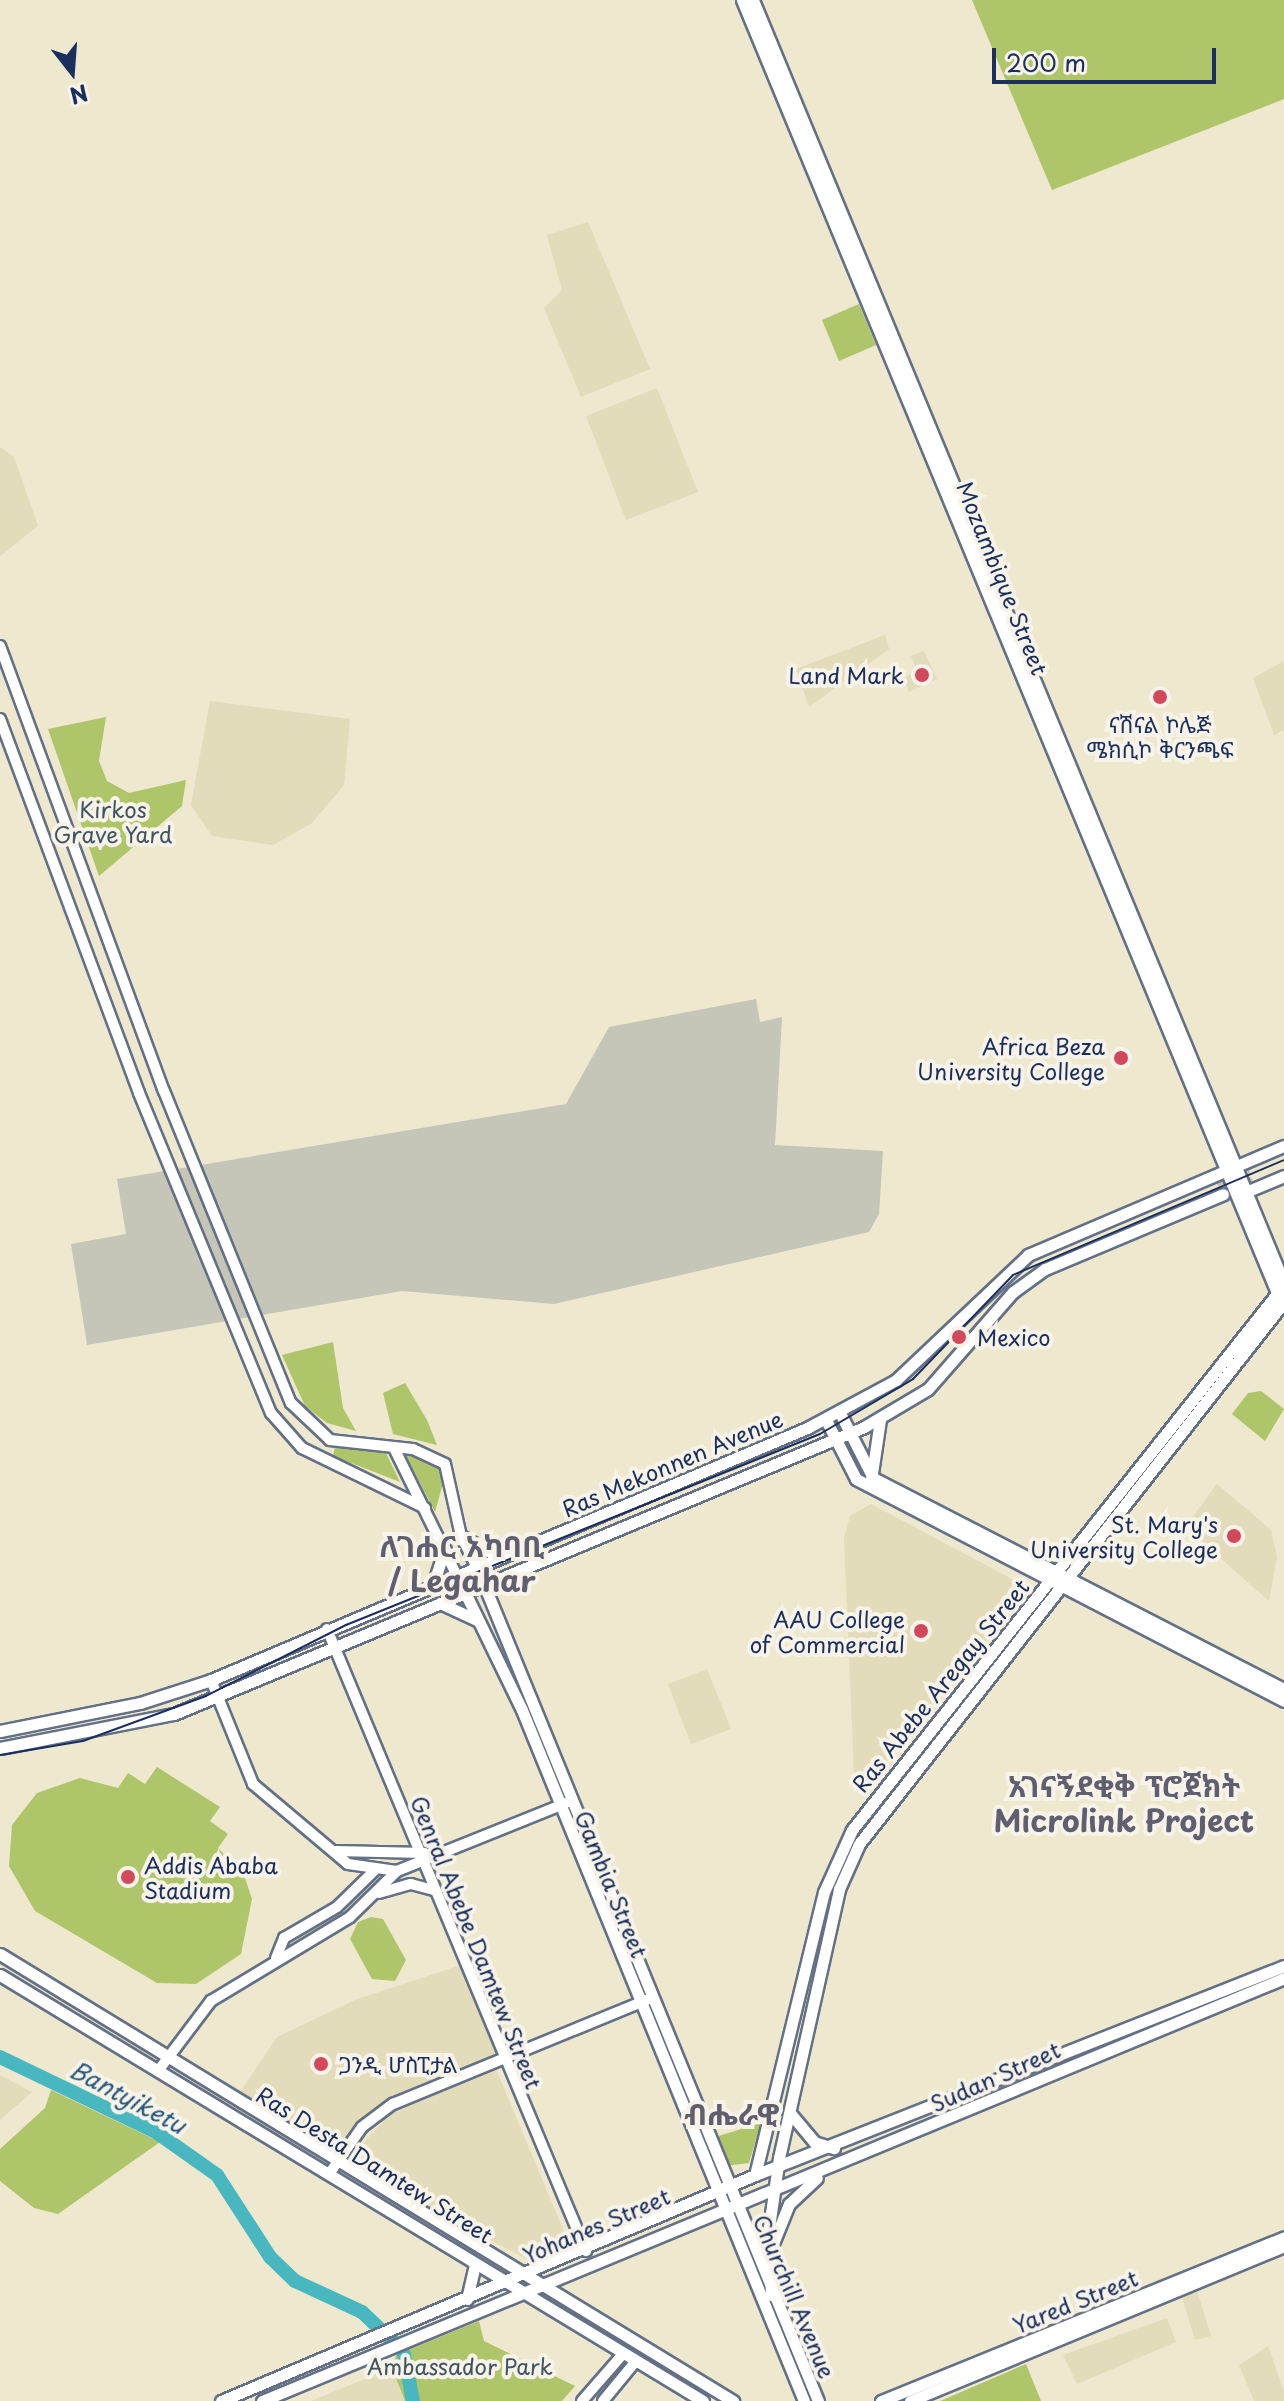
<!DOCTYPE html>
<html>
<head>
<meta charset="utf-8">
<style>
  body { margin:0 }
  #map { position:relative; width:1284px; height:2401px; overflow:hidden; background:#ede8ce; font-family:"Playpen Sans","Noto Sans Ethiopic",sans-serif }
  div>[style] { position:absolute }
  .built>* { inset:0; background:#e2dcba }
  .industrial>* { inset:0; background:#c5c5b8 }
  .green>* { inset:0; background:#afc56a }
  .river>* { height:14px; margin:-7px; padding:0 7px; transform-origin:7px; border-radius:7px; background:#48b7bf }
  .primary-tunnel>* { height:11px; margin-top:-5.5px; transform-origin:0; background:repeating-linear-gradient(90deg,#c3c3b8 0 11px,transparent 0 16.5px) }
  .roads { filter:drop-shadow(2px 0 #647085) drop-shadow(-2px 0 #647085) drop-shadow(0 2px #647085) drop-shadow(0 -2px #647085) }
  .secondary>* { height:10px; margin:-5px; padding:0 5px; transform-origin:5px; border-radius:5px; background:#fff }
  .primary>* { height:11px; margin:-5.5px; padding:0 5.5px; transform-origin:5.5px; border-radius:5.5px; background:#fff }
  .tram>* { height:2px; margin:-1px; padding:0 1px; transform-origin:1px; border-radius:1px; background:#1b2f5e }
  .dots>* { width:22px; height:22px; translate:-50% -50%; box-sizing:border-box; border:4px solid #f7f3e8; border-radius:50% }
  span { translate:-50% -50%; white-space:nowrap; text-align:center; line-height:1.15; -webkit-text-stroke:8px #f7f3e8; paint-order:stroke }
  .street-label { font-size:22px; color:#1b2f5e }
  .poi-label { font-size:22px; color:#1b2f5e }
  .right { translate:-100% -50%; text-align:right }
  .left { translate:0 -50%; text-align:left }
  .park-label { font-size:22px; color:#405461 }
  .water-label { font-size:24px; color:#28587b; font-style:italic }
  .district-label { font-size:30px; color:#605f70; font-weight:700 }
  .north { position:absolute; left:32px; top:32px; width:80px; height:80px; -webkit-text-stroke:6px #f7f3e8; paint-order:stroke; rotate:163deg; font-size:22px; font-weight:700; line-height:32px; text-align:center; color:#1b2f5e }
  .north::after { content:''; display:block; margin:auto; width:28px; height:36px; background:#1b2f5e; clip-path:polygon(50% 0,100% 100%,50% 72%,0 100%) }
  .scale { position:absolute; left:992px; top:48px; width:224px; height:36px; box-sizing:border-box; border:4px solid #1b2f5e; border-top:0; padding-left:10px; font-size:24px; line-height:28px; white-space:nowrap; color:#1b2f5e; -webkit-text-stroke:6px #f7f3e8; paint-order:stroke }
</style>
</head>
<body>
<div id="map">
  <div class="built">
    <div style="clip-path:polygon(588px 222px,650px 369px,581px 397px,544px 308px,562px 290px,547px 235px)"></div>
    <div style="clip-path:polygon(657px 388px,698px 492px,626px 520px,586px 416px)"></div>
    <div style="clip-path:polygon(0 447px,14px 457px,38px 526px,0 556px)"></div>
    <div style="clip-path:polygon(885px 635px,889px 649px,809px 707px,796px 669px)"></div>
    <div style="clip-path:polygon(924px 651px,937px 679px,909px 692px,903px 678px,917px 671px,911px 656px)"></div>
    <div style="clip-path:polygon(1284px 661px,1284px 730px,1274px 735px,1253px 678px)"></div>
    <div style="clip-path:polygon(210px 701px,350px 719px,344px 785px,312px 823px,273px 845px,212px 836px,191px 805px)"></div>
    <div style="clip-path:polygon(1217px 1484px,1271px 1530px,1277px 1557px,1269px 1601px,1185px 1527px)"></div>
    <div style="clip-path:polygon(871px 1504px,1029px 1588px,866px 1788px,854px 1774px,844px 1538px,850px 1516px)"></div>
    <div style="clip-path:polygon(707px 1669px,731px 1729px,691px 1744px,668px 1684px)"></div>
    <div style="clip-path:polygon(464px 1964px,503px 2059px,378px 2105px,347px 2149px,335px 2149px,240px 2092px,277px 2037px,355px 2000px)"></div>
    <div style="clip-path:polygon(496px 2069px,568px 2241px,527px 2259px,430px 2209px,355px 2151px,396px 2109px)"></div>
    <div style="clip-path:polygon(0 2075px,32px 2092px,0 2120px)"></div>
    <div style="clip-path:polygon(1197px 2291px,1211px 2336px,1195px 2340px,1182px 2297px)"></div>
    <div style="clip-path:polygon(1167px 2318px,1176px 2342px,1077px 2384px,1063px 2355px)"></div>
    <div style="clip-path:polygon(1268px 2346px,1284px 2391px,1284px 2401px,1254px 2401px,1239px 2365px)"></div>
    <div style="clip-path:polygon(392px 2368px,405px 2401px,311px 2401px)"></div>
  </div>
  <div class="industrial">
    <div style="clip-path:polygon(756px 999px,760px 1022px,782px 1017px,775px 1145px,883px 1151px,879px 1214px,869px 1232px,554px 1304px,402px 1291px,87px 1345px,71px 1244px,126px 1234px,117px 1179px,566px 1104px,609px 1027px)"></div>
  </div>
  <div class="green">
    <div style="clip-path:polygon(972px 0,1284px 0,1284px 99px,1052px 190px)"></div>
    <div style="clip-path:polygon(859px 304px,876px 345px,839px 361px,822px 320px)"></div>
    <div style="clip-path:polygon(106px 717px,99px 761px,107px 781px,129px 793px,186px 780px,182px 806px,99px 876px,48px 729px)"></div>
    <div style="clip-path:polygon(333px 1342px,343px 1408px,356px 1431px,327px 1423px,305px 1406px,282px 1355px)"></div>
    <div style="clip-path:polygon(405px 1383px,427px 1420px,437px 1445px,393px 1434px,383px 1393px)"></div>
    <div style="clip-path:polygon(1261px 1391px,1284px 1409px,1265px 1441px,1232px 1414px,1248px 1393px)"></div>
    <div style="clip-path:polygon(335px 1447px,386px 1453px,400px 1482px,333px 1456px)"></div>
    <div style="clip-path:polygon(404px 1452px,440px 1467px,444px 1480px,435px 1512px)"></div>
    <div style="clip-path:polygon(157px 1767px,220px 1807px,210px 1821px,228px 1834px,218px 1848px,244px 1875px,252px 1899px,241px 1954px,196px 1984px,157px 1983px,35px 1911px,9px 1866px,12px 1825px,37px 1793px,80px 1778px,118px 1788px,128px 1773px,145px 1784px)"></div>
    <div style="clip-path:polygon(371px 1917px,383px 1919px,406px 1960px,395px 1981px,372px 1979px,350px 1939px,358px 1922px)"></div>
    <div style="clip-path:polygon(51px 2090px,160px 2142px,58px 2214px,34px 2208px,0 2181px,0 2149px,45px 2108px)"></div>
    <div style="clip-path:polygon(761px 2123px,749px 2163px,725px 2166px,712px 2138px)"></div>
    <div style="clip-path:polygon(479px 2321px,484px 2341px,575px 2386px,562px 2401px,405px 2401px,392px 2368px,396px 2355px)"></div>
    <div style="clip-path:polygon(1026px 2364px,1041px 2401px,940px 2401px)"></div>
  </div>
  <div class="river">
    <div style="left:0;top:2057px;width:173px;rotate:25.7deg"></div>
    <div style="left:156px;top:2132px;width:75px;rotate:35.2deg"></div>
    <div style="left:217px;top:2175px;width:98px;rotate:57.1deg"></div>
    <div style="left:270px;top:2257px;width:35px;rotate:44deg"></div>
    <div style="left:295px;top:2281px;width:74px;rotate:24.8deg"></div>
    <div style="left:362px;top:2312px;width:51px;rotate:43.4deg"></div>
    <div style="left:404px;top:2354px;width:48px;rotate:79.2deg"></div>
  </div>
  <div class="primary-tunnel">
    <div style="left:1216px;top:1181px;width:35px;rotate:-22deg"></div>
    <div style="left:1235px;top:1190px;width:20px;rotate:-24deg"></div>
  </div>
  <div class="roads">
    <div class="secondary">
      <div style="left:0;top:646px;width:474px;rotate:69.8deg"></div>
      <div style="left:164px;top:1091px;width:337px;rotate:67.9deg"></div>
      <div style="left:291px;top:1403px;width:54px;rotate:43.5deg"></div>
      <div style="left:330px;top:1440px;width:83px;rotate:6.2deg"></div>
      <div style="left:413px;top:1449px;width:35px;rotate:25deg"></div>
      <div style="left:445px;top:1464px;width:74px;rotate:77.5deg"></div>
      <div style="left:461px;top:1536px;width:33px;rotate:63deg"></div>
      <div style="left:0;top:719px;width:399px;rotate:69.6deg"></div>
      <div style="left:139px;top:1093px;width:346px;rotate:67.6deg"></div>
      <div style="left:271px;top:1413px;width:47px;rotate:48.5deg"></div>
      <div style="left:302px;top:1448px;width:137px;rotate:26deg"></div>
      <div style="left:395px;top:1450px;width:138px;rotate:63.8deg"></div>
      <div style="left:327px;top:1629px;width:674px;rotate:67.39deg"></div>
      <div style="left:211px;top:1680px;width:112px;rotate:68deg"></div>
      <div style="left:253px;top:1784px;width:124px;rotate:40.1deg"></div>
      <div style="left:348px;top:1864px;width:49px;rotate:8.1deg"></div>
      <div style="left:397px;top:1871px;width:182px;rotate:-21.9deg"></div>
      <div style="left:335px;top:1851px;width:90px;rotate:1.3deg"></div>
      <div style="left:379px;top:1893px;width:33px;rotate:-16deg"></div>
      <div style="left:411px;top:1884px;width:24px;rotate:15deg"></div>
      <div style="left:276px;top:1958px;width:22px;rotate:-68deg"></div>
      <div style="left:284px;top:1938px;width:61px;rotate:-30.3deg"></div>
      <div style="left:337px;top:1907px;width:52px;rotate:-44.2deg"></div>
      <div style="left:158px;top:2071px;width:88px;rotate:-52.9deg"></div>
      <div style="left:211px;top:2001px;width:162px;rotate:-31.1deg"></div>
      <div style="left:350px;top:1917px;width:66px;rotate:-44.4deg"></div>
      <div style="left:329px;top:2174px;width:57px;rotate:-54.9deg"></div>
      <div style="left:362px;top:2127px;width:39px;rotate:-37deg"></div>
      <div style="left:393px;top:2104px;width:279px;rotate:-22.3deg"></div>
      <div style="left:582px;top:2401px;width:62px;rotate:-48.9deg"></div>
      <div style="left:603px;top:2401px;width:52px;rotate:-50.5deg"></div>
    </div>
    <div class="primary">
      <div style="left:742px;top:0;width:1412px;rotate:67.52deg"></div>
      <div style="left:753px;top:0;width:1389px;rotate:67.52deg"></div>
      <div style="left:1241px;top:1194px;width:47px;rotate:-22.7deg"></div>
      <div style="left:840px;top:1413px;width:73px;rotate:63.1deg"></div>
      <div style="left:873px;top:1478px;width:462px;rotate:27.2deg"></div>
      <div style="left:826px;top:1420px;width:66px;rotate:63deg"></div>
      <div style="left:856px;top:1479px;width:482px;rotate:27.4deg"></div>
      <div style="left:871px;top:1480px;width:61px;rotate:-81.5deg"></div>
      <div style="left:461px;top:1536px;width:43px;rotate:28.9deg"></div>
      <div style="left:476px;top:1565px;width:903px;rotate:67.75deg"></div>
      <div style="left:456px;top:1574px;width:151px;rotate:64.1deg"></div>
      <div style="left:522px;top:1710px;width:746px;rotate:67.8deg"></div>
      <div style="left:433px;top:1585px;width:38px;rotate:-72deg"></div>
      <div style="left:440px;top:1603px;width:41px;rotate:24.7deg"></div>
      <div style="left:0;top:1731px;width:143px;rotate:-11.3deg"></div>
      <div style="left:140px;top:1703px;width:75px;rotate:-17.9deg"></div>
      <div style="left:211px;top:1680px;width:647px;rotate:-22.92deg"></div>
      <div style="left:807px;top:1428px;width:101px;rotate:-28.3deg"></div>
      <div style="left:896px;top:1380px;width:182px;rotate:-43.4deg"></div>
      <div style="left:1028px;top:1255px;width:278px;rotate:-23.1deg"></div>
      <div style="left:0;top:1748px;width:177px;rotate:-11.1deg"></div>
      <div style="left:174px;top:1714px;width:747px;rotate:-22.58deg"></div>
      <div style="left:864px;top:1427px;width:74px;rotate:-30.7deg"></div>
      <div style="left:928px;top:1389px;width:129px;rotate:-48.8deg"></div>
      <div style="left:1013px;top:1292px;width:39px;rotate:-36deg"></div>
      <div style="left:1045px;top:1269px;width:193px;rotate:-22.8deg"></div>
      <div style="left:0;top:1954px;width:859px;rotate:31.38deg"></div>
      <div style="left:0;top:1975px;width:822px;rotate:31.21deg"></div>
      <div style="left:790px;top:2113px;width:38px;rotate:50deg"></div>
      <div style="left:814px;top:2142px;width:21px;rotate:17deg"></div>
      <div style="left:755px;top:2175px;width:291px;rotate:-76.3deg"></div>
      <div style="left:824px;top:1892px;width:68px;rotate:-65.7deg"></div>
      <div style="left:852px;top:1830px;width:688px;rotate:-51.61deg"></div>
      <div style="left:774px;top:2241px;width:40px;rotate:-68deg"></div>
      <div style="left:789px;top:2204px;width:38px;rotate:-43deg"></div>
      <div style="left:771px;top:2295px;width:68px;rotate:-91.7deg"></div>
      <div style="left:769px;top:2227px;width:70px;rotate:-81.8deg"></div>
      <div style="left:779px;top:2158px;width:276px;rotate:-77.4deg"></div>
      <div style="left:839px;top:1889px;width:49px;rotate:-66deg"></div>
      <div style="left:859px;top:1844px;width:689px;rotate:-51.9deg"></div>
      <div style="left:467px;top:2299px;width:35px;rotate:-77deg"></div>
      <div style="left:221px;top:2401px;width:580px;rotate:-22.94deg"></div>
      <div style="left:755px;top:2175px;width:569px;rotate:-21.56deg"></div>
      <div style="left:262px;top:2401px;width:1106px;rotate:-22.48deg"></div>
      <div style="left:881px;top:2401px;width:435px;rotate:-22.1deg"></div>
      <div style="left:910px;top:2401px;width:405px;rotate:-22.5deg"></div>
    </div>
  </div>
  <div class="tram">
    <div style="left:0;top:1755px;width:84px;rotate:-9.6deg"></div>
    <div style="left:83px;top:1741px;width:131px;rotate:-20.1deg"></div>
    <div style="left:206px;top:1696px;width:157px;rotate:-26.9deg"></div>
    <div style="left:346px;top:1625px;width:511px;rotate:-21.95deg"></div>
    <div style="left:820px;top:1434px;width:108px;rotate:-30.6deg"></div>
    <div style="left:913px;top:1379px;width:144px;rotate:-46.1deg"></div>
    <div style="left:1013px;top:1275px;width:294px;rotate:-23deg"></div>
  </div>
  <div class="dots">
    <div style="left:922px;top:675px;background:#d1495b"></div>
    <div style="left:1160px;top:697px;background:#d1495b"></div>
    <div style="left:1121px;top:1058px;background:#d1495b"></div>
    <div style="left:959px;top:1337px;background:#d1495b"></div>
    <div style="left:1234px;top:1536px;background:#d1495b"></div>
    <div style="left:921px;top:1631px;background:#d1495b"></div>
    <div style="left:128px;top:1877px;background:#d1495b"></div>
    <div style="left:321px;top:2064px;background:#d1495b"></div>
  </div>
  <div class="street-label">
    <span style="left:1003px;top:578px;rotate:68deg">Mozambique Street</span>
    <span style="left:672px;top:1463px;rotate:-23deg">Ras Mekonnen Avenue</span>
    <span style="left:940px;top:1685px;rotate:-51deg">Ras Abebe Aregay Street</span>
    <span style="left:612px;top:1884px;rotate:68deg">Gambia Street</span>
    <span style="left:477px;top:1942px;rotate:68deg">Genral Abebe Damtew Street</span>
    <span style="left:995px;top:2076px;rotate:-24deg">Sudan Street</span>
    <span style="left:375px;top:2164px;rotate:32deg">Ras Desta Damtew Street</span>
    <span style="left:596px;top:2225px;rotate:-23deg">Yohanes Street</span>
    <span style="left:795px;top:2296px;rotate:67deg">Churchill Avenue</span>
    <span style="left:1075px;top:2301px;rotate:-22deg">Yared Street</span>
  </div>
  <div class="poi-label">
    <span class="right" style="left:904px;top:675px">Land Mark</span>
    <span style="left:1160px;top:736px">ናሽናል ኮሌጅ<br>ሜክሲኮ ቅርንጫፍ</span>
    <span class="right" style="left:1105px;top:1058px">Africa Beza<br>University College</span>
    <span class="left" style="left:977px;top:1337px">Mexico</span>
    <span class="right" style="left:1218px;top:1536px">St. Mary's<br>University College</span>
    <span class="right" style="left:905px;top:1631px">AAU College<br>of Commercial</span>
    <span class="left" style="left:144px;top:1877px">Addis Ababa<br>Stadium</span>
    <span class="left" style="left:339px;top:2064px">ጋንዲ ሆስፒታል</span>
  </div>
  <div class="park-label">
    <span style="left:113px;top:821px">Kirkos<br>Grave Yard</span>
    <span style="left:460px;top:2366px">Ambassador Park</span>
  </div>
  <div class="water-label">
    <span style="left:128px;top:2097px;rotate:28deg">Bantyiketu</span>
  </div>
  <div class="district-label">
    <span style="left:462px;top:1562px">ለገሐር አካባቢ<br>/ Legahar</span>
    <span style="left:1124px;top:1802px">አገናኝደቂቅ ፕሮጀክት<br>Microlink Project</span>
    <span style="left:732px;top:2113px">ብሔራዊ</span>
  </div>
  <div class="north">N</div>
  <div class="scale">200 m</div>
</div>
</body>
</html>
